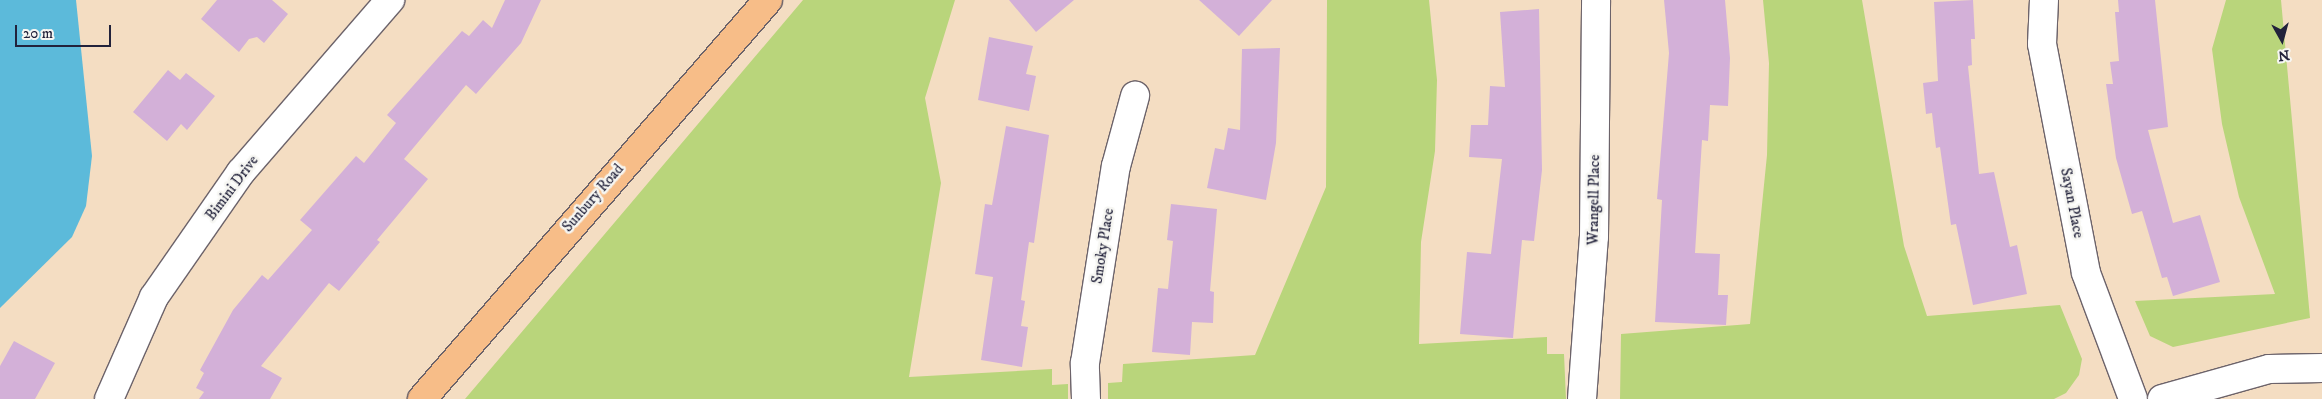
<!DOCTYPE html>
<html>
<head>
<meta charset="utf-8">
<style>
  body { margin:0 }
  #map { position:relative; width:2322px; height:399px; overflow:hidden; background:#f4ddc2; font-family:"IM FELL DW Pica",serif }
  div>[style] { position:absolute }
  .green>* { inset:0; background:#b9d57b }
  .water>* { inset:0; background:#5cbada }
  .building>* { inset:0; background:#d3b0d8 }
  .roads { filter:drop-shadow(1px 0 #6c636a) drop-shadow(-1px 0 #6c636a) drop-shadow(0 1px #6c636a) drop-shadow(0 -1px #6c636a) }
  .minor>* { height:28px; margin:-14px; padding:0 14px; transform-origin:14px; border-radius:14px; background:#fff }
  .major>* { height:28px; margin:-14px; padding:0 14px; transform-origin:14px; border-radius:14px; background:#f7bd88 }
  span { translate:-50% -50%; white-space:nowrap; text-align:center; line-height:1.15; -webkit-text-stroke:5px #f6f6f2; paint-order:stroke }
  .street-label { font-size:15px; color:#22223b }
  .north { position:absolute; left:2257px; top:15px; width:50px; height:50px; -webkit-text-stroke:4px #f6f6f2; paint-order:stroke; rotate:173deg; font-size:14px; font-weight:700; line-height:20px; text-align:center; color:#22223b }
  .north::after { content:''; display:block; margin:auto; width:18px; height:22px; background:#22223b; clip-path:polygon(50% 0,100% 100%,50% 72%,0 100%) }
  .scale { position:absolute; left:15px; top:25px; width:96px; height:22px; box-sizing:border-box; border:2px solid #22223b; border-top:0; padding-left:6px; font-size:15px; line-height:18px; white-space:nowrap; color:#22223b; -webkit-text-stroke:4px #f6f6f2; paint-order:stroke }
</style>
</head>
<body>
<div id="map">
  <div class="green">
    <div style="clip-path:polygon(803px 0,955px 0,925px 98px,941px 183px,909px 377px,1052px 369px,1052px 385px,1068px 384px,1068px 399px,465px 399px)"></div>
    <div style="clip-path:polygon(1327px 0,1429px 0,1437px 80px,1435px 151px,1421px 242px,1419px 344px,1547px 337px,1547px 354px,1564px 354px,1566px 399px,1108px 399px,1108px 383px,1122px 382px,1123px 364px,1255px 355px,1326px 187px)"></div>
    <div style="clip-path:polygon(1763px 0,1862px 0,1904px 246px,1927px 316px,2060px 305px,2082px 359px,2079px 375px,2066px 393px,2054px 399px,1620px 399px,1621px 334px,1750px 324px,1767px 155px,1769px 63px)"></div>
    <div style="clip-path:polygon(2226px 0,2281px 0,2310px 318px,2173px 347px,2150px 336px,2135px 301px,2275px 294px,2239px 197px,2222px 124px,2212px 49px)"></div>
  </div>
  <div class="water">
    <div style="clip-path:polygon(0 0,76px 0,92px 156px,86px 206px,72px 237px,0 308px)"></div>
  </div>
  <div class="building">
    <div style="clip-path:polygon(217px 0,272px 0,288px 14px,264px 43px,257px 37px,249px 39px,239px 52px,201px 19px)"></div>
    <div style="clip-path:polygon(505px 0,541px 0,521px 43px,476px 94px,466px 85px,404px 159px,428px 179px,377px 240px,380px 242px,339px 291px,329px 283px,261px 366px,282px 378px,270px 399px,199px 399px,204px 392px,196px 388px,204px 373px,200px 370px,233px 310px,262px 275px,268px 280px,312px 230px,300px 220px,356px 156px,364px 163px,396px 123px,387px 115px,462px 31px,469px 36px,483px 20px,492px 28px)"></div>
    <div style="clip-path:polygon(1009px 0,1074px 0,1036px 32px)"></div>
    <div style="clip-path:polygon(1199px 0,1272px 0,1239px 36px)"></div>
    <div style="clip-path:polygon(1664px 0,1725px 0,1730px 58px,1728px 106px,1710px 105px,1708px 141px,1702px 140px,1695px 253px,1720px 254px,1718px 295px,1728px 295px,1726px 325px,1655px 322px,1662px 200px,1657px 199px,1669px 53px)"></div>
    <div style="clip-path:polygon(1973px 0,1975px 39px,1971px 39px,1972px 65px,1968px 66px,1979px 174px,1994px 172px,2010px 247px,2017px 245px,2027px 294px,1973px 305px,1956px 224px,1951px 225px,1940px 147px,1936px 148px,1932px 113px,1926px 114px,1923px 83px,1938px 81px,1934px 2px)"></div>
    <div style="clip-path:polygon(2118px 0,2155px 0,2168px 127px,2148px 130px,2173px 223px,2200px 215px,2220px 282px,2173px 296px,2167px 277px,2162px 278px,2142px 211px,2132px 214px,2116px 158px,2106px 84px,2113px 84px,2110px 62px,2119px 61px,2115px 12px,2119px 12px)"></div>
    <div style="clip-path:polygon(1539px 9px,1542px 170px,1534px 241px,1522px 240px,1513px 338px,1460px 334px,1467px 252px,1491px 254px,1502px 159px,1469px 157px,1471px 125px,1488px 125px,1490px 86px,1505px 87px,1500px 12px)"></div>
    <div style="clip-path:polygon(989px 37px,1033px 46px,1026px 74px,1036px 76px,1029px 111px,978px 100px)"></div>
    <div style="clip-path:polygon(1280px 48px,1276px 143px,1266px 200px,1207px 188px,1215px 148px,1224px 150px,1228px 128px,1240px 130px,1242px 49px)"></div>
    <div style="clip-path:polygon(168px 70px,180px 80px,186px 73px,215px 96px,187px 130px,181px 124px,167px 141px,133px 112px)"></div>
    <div style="clip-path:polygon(1006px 126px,1049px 135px,1034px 243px,1029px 242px,1021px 300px,1025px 301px,1021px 326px,1028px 327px,1022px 367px,981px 360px,993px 277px,975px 274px,985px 204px,992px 205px)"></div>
    <div style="clip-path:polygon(1171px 204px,1217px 209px,1210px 291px,1214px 292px,1213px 323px,1192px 322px,1190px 355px,1152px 352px,1158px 288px,1168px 289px,1173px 241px,1167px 240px)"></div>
    <div style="clip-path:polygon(14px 341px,55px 363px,35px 399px,0 399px,0 366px)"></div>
  </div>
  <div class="roads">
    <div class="minor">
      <div style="left:2044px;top:0;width:44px;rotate:92.6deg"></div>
      <div style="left:2042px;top:44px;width:233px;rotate:79.1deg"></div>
      <div style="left:2086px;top:273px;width:134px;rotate:69.5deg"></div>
      <div style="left:109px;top:399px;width:111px;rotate:-66.2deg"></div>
      <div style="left:154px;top:297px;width:152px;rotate:-55.2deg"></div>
      <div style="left:241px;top:172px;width:228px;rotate:-49.1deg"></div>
      <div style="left:1086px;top:399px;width:36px;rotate:-92deg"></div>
      <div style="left:1085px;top:363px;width:199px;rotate:-81.1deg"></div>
      <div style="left:1116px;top:166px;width:73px;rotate:-74.8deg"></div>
      <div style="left:1582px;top:399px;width:162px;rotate:-85.8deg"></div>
      <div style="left:1594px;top:237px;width:237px;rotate:-89.5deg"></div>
      <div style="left:2162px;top:399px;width:111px;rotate:-15.7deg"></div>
      <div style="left:2269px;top:369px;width:53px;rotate:-1.1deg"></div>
    </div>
    <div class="major">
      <div style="left:422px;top:399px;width:528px;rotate:-49.07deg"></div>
    </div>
  </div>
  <div class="street-label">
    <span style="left:232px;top:188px;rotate:-53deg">Bimini Drive</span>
    <span style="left:593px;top:198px;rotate:-49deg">Sunbury Road</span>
    <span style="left:1594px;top:200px;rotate:-89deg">Wrangell Place</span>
    <span style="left:2072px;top:203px;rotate:79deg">Sayan Place</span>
    <span style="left:1103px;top:246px;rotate:-81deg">Smoky Place</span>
  </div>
  <div class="north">N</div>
  <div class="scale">20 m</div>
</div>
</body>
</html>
